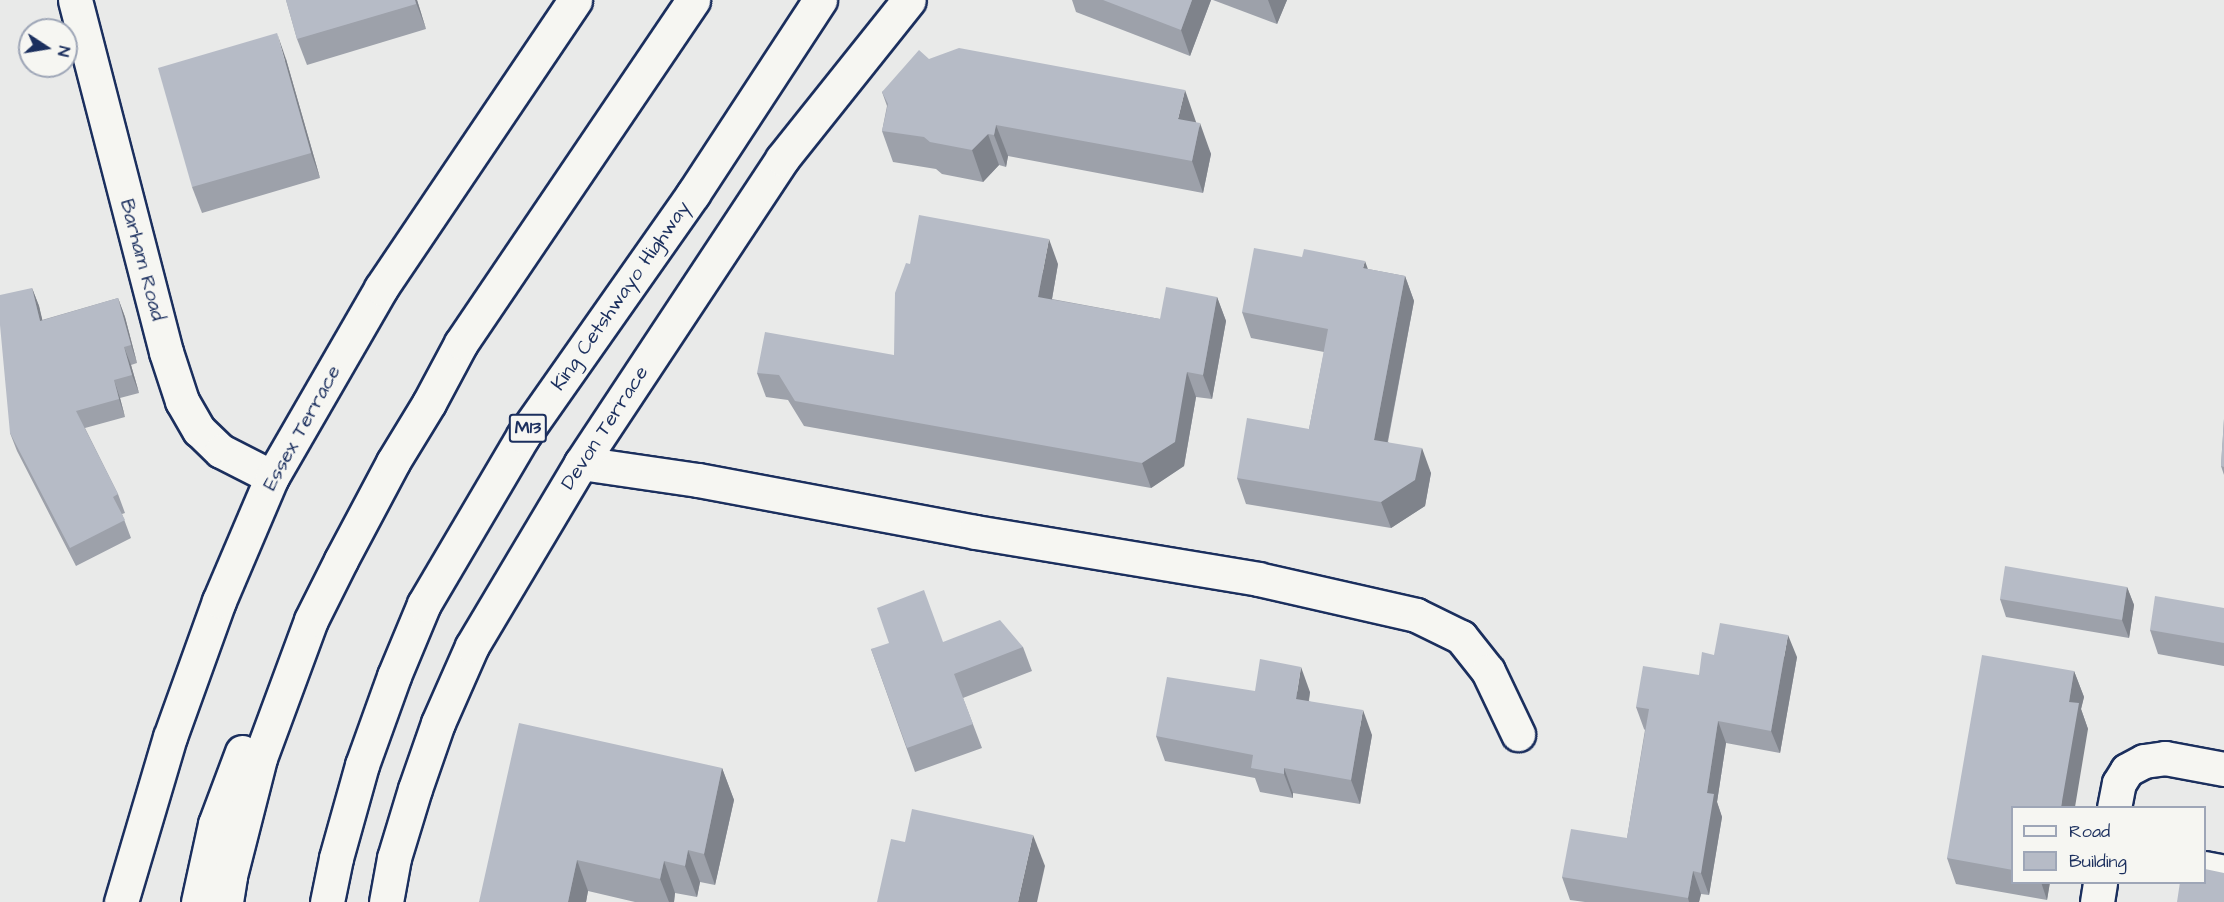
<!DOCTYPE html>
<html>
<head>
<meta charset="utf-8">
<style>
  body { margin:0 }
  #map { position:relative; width:2224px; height:902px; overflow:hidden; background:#e9eae9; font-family:"Architects Daughter",sans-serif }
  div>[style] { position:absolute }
  .roads { filter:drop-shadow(2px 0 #1b2f5e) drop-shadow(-2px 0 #1b2f5e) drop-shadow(0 2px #1b2f5e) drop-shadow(0 -2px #1b2f5e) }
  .minor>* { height:33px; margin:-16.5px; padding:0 16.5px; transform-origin:16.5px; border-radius:16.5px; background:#f6f6f2 }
  .highway>* { height:33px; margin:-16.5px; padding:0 16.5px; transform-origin:16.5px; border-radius:16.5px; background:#f6f6f2 }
  .wall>* { inset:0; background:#9da1aa }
  .shaded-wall>* { inset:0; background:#7f838b }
  .building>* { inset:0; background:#b6bbc6 }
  span { translate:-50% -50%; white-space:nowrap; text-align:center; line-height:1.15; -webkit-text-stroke:5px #f6f6f2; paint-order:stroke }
  .shield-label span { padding:2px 4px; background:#f6f6f2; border:2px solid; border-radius:4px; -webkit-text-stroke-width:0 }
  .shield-label { font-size:18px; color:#1b2f5e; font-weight:700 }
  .street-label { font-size:20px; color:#1b2f5e }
  .legend { position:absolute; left:2011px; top:806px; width:195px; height:78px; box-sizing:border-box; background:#f6f6f2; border:2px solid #9ea6b7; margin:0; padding:8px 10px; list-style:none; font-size:18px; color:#1b2f5e }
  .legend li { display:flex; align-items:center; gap:12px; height:30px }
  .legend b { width:30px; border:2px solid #9ea6b7 }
  .north { position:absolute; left:18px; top:18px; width:60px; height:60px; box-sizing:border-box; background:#f6f6f2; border:2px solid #9ea6b7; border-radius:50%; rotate:102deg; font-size:16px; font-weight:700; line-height:24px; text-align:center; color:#1b2f5e }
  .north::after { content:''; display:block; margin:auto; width:21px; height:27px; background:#1b2f5e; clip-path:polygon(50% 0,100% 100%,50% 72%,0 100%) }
</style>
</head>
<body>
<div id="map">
  <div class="roads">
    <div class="minor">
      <div style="left:75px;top:0;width:364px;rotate:75.5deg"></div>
      <div style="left:166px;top:352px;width:52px;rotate:71.9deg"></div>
      <div style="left:182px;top:401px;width:34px;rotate:60deg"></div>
      <div style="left:199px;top:430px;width:30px;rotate:44deg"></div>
      <div style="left:221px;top:451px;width:57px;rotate:27deg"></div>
      <div style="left:581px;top:463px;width:118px;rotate:8.3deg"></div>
      <div style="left:698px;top:480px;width:282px;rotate:10.6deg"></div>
      <div style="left:975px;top:532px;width:287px;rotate:9.4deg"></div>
      <div style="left:1258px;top:579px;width:162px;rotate:12.8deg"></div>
      <div style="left:1416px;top:615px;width:50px;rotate:26.1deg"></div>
      <div style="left:1461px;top:637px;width:43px;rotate:51.5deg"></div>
      <div style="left:1488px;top:671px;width:70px;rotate:64.5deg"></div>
      <div style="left:2114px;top:808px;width:25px;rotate:-79deg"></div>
      <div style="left:2119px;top:783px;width:15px;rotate:-58deg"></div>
      <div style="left:2127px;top:770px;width:19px;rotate:-28deg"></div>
      <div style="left:2144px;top:761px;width:21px;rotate:-8deg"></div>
      <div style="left:2165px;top:758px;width:60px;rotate:10.6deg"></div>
      <div style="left:2204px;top:868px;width:20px;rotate:11deg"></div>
      <div style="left:121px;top:902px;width:172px;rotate:-73.5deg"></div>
      <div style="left:170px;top:737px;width:145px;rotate:-70.2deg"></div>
      <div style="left:219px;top:601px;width:135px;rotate:-66.9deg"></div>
      <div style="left:272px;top:477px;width:218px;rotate:-60deg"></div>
      <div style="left:381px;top:288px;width:347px;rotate:-56deg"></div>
      <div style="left:386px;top:902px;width:45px;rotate:-79.7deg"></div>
      <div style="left:394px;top:858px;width:72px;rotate:-73.1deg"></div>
      <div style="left:415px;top:789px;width:70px;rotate:-70.8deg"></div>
      <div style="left:438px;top:723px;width:84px;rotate:-66.2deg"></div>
      <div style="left:472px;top:646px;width:213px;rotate:-59.2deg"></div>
      <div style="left:581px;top:463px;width:364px;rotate:-56.5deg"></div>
      <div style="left:782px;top:159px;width:203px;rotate:-51.4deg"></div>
      <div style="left:2097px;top:902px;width:20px;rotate:-81deg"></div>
    </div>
    <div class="highway">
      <div style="left:198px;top:902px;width:80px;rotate:-77.7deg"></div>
      <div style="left:215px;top:824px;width:77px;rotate:-69.4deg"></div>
      <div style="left:226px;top:902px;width:26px;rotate:-81deg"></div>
      <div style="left:230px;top:876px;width:122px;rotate:-75.7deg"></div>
      <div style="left:260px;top:758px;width:147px;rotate:-69.7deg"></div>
      <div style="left:311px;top:620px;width:67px;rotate:-63.4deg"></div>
      <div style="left:341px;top:560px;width:111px;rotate:-62deg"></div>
      <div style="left:393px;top:462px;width:69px;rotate:-58.6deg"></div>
      <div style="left:429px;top:403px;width:68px;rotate:-61.9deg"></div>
      <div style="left:461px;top:343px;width:414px;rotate:-55.9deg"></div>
      <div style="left:327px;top:902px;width:45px;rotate:-78.4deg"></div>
      <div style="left:336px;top:858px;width:97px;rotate:-74.4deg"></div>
      <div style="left:362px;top:765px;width:95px;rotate:-70.2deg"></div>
      <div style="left:394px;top:676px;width:78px;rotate:-67.4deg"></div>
      <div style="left:424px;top:604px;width:195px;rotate:-59.5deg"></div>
      <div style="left:523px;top:436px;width:296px;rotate:-54.9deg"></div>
      <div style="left:693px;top:194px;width:232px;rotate:-56.8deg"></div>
    </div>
  </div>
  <div class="wall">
    <div style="clip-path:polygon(286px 0,417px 0,426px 29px,307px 65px,297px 39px)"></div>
    <div style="clip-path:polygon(1072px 0,1211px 0,1190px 56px,1076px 12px)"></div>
    <div style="clip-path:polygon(1213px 0,1287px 0,1277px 24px)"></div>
    <div style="clip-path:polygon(286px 59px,320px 178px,202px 213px,192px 187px)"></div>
    <div style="clip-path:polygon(929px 59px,1196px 122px,1211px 154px,1203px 193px,1008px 156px,1006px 167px,999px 165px,983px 182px,942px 174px,936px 169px,893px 162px,882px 131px,887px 106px,882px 92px)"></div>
    <div style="clip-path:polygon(1058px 264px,1052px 299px,1160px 319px,1217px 297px,1226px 321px,1212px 399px,1196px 397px,1184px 466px,1151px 488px,804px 426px,788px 400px,766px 397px,757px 373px,894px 355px)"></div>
    <div style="clip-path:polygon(1368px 269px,1405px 276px,1414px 301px,1388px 442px,1431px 473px,1425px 506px,1391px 528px,1246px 504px,1237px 478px,1309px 429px,1324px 352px,1251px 338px,1242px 312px)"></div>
    <div style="clip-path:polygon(32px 288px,39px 306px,42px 320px,118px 298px,125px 317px,137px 363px,131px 365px,139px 393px,120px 398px,125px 417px,85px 428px,118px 494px,125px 513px,122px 514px,131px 538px,76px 566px,17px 451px,10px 433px)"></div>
    <div style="clip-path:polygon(2224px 419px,2224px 475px,2221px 466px)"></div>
    <div style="clip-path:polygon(2127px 587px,2134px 605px,2129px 638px,2006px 617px,2000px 599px)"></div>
    <div style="clip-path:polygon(2224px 608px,2224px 666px,2158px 654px,2150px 630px)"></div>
    <div style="clip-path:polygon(943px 642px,1023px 647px,1032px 671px,963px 698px,982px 748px,915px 772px,871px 649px)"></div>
    <div style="clip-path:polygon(1714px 655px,1797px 657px,1780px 753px,1726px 743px,1717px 802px,1722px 817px,1709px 895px,1701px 894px,1699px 902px,1585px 902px,1570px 900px,1562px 877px,1627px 838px,1645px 730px,1644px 729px,1636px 707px,1699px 675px)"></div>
    <div style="clip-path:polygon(2074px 671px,2084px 697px,2081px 709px,2088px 729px,2013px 807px,2013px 882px,2050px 882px,2047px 900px,1956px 884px,1947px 858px)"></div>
    <div style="clip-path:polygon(1255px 691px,1310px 692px,1309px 701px,1372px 735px,1360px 804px,1293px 793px,1293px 798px,1260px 792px,1255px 778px,1165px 761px,1156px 736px)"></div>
    <div style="clip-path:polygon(722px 768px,734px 800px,715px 885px,700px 882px,697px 897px,675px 893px,674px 902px,635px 902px,588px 891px,586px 902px,479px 902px)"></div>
  </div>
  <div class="shaded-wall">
    <div style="clip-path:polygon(415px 0,417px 0,426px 29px)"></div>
    <div style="clip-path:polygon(1192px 0,1211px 0,1190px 56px,1181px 30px)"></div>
    <div style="clip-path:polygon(1268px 0,1287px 0,1277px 24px)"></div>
    <div style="clip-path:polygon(277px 33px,286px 59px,320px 178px,311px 153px)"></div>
    <div style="clip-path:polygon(1185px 90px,1196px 122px,1190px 150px,1178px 119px)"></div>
    <div style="clip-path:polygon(1200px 123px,1211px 154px,1203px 193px,1192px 161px)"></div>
    <div style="clip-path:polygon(996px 125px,1008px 156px,1006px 167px,994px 135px)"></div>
    <div style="clip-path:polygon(988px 134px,999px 165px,983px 182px,972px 150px)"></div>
    <div style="clip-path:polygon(1049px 239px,1058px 264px,1048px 322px,1038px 297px)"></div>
    <div style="clip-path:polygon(1365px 261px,1374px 286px,1363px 268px)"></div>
    <div style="clip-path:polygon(1405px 276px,1414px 301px,1383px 465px,1374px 440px)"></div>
    <div style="clip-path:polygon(32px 288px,39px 306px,47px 339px,40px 321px)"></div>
    <div style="clip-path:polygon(1217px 297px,1226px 321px,1212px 399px,1203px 375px)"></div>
    <div style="clip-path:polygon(118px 298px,125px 317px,137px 363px,131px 345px)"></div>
    <div style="clip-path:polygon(124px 347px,131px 365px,139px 393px,132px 375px)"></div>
    <div style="clip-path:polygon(1187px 372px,1196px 397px,1184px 466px,1151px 488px,1142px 463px)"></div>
    <div style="clip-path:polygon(114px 380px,120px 398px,125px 417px,119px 399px)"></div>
    <div style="clip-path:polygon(1422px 448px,1431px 473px,1425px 506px,1391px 528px,1381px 502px)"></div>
    <div style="clip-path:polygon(2127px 587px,2134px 605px,2129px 638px,2122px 620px)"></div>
    <div style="clip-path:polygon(1788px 635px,1797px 657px,1780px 753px,1771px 731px)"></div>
    <div style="clip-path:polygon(1301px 667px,1310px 692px,1305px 723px,1296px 699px)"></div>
    <div style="clip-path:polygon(2074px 671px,2084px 697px,2081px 709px,2088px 729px,2075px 807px,2061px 807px,2069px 702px)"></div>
    <div style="clip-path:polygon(1363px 710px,1372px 735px,1360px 804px,1351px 780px)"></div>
    <div style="clip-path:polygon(1718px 721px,1726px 743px,1717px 802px,1722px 817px,1709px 895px,1701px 873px,1707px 793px)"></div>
    <div style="clip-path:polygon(722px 768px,734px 800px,715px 885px,704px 854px)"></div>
    <div style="clip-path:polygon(1284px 768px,1293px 793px,1293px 798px,1284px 774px)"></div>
    <div style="clip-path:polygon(1033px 835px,1045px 866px,1037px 902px,1018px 902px)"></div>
    <div style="clip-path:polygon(688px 850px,700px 882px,697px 897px,685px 866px)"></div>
    <div style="clip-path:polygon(577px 860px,588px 891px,586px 902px,568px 902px)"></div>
    <div style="clip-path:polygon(664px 861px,675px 893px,674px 902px,669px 902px,660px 879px)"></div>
    <div style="clip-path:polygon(1693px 871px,1701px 894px,1699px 902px,1689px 902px,1688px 898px)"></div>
    <div style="clip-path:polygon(2041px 882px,2050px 882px,2047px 900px)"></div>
  </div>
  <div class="building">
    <div style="clip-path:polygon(286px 0,415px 0,416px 4px,297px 39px)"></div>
    <div style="clip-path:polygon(1103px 0,1192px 0,1181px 30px)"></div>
    <div style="clip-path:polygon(277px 33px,311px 153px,192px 187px,158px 68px)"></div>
    <div style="clip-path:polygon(959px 48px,1185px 90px,1178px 119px,1200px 123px,1192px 161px,996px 125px,994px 135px,988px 134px,972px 150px,930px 142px,924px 137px,882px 131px,888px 104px,882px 92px,919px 50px,929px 59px)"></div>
    <div style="clip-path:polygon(919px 215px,1049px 239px,1038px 297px,1160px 319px,1166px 287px,1217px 297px,1203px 375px,1187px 372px,1175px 442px,1142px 463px,795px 401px,779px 375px,757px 373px,765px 332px,894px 355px,895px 293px,906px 263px,910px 264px)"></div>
    <div style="clip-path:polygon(1254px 248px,1302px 257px,1304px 249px,1365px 261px,1363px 268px,1405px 276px,1374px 440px,1422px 448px,1415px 480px,1381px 502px,1237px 478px,1247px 418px,1309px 429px,1328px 329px,1242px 312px)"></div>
    <div style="clip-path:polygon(32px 288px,40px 321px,118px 298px,131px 345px,124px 347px,132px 375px,114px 380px,119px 399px,76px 411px,118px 494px,113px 497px,125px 520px,70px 548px,10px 433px,0 325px,0 295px)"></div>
    <div style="clip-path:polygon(2224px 419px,2224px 467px,2221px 466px)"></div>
    <div style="clip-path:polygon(2005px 566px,2127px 587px,2122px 620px,2000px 599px)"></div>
    <div style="clip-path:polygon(924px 590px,943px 642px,1000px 620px,1023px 647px,954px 674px,973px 724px,907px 748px,871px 649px,889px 643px,877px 608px)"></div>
    <div style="clip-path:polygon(2155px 596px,2224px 608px,2224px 643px,2150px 630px)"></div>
    <div style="clip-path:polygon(1720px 623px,1788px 635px,1771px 731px,1718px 721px,1707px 793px,1714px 794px,1701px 873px,1693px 871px,1688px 898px,1562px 877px,1571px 829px,1627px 838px,1649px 709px,1636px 707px,1643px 666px,1699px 675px,1702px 652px,1714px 655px)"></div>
    <div style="clip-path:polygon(1982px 655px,2074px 671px,2069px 702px,2079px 703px,2061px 807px,2013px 807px,2013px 870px,1947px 858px)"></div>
    <div style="clip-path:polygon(1260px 659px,1301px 667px,1296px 699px,1363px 710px,1351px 780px,1284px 768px,1284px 774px,1251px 768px,1253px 755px,1156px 736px,1167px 677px,1255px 691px)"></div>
    <div style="clip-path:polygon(519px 723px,722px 768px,704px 854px,688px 850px,685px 866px,664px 861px,660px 879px,577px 860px,568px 902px,479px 902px)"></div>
    <div style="clip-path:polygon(912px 809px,1033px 835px,1018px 902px,877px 902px,891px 839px,905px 842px)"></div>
    <div style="clip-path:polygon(2205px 869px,2224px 873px,2224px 902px,2177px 902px,2180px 882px,2205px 882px)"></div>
  </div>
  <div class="shield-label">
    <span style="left:528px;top:428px">M13</span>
  </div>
  <div class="street-label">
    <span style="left:142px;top:260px;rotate:75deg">Barham Road</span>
    <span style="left:621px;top:296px;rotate:-55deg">King Cetshwayo Highway</span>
    <span style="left:302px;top:428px;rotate:-61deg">Essex Terrace</span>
    <span style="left:605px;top:428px;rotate:-57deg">Devon Terrace</span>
  </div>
  <ul class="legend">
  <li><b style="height:8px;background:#f6f6f2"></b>Road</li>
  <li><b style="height:16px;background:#b6bbc6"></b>Building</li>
  </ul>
  <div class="north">N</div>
</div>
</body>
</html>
